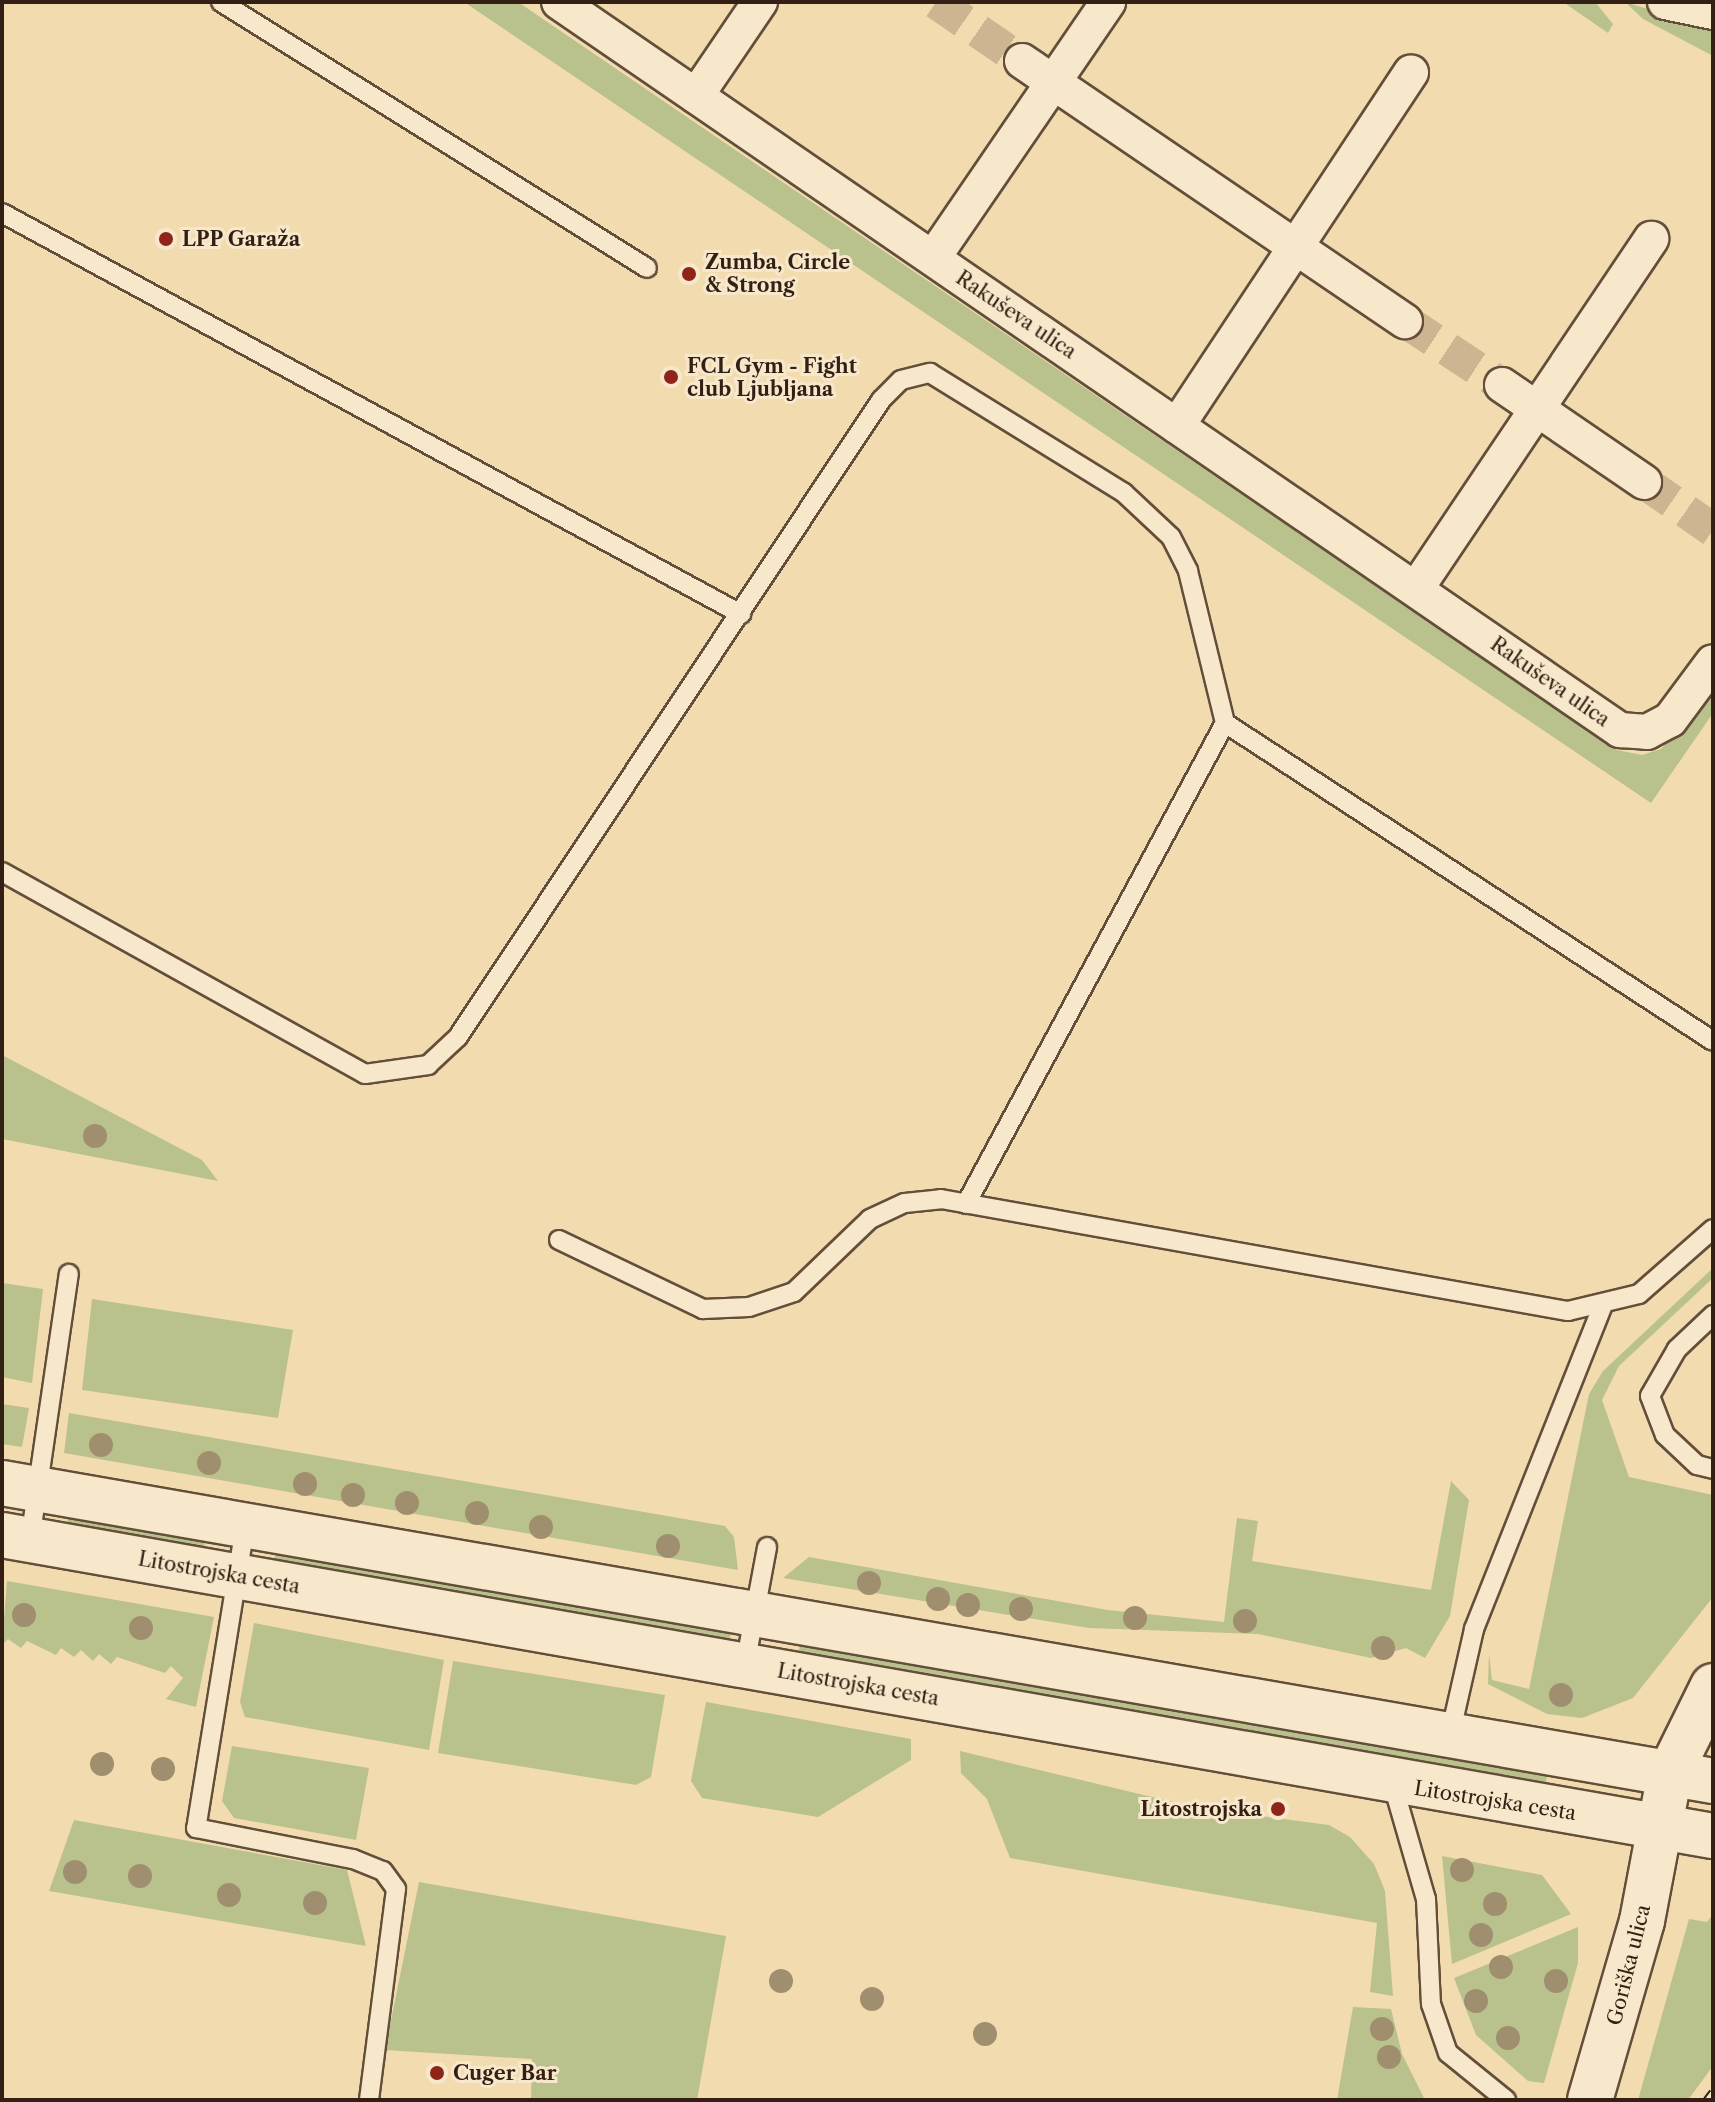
<!DOCTYPE html>
<html>
<head>
<meta charset="utf-8">
<style>
  body { margin:0 }
  #map { position:relative; width:1715px; height:2102px; overflow:hidden; background:#f3dbb0; font-family:"Libre Caslon Text",serif }
  div>[style] { position:absolute }
  .green>* { inset:0; background:#b9c18d }
  .street-tunnel>* { height:34px; margin-top:-17px; transform-origin:0; background:repeating-linear-gradient(90deg,#cdb591 0 34px,transparent 0 51px) }
  .roads { filter:drop-shadow(2px 0 #634e3a) drop-shadow(-2px 0 #634e3a) drop-shadow(0 2px #634e3a) drop-shadow(0 -2px #634e3a) }
  .lane>* { height:18px; margin:-9px; padding:0 9px; transform-origin:9px; border-radius:9px; background:#f7e8cc }
  .street>* { height:34px; margin:-17px; padding:0 17px; transform-origin:17px; border-radius:17px; background:#f7e8cc }
  .secondary>* { height:44px; margin:-22px; padding:0 22px; transform-origin:22px; border-radius:22px; background:#f7e8cc }
  .rail>* { height:9px; margin-top:-4.5px; transform-origin:0; background:repeating-linear-gradient(90deg,#f7e8cc 0 18px,#331f13 0 36px); box-sizing:border-box; border-block:2px solid #331f13 }
  .trees>* { width:24px; height:24px; margin:-12px; border-radius:50%; background:#9f8f6e }
  .dots>* { width:22px; height:22px; translate:-50% -50%; box-sizing:border-box; border:4px solid #f7e8cc; border-radius:50% }
  span { translate:-50% -50%; white-space:nowrap; text-align:center; line-height:1.15; -webkit-text-stroke:6px #f7e8cc; paint-order:stroke }
  .poi-label { font-size:20px; color:#331f13; font-weight:700 }
  .left { translate:0 -50%; text-align:left }
  .right { translate:-100% -50%; text-align:right }
  .street-label { font-size:20px; color:#331f13 }
  .frame { position:absolute; inset:0; border:4px solid #331f13; pointer-events:none }
</style>
</head>
<body>
<div id="map">
  <div class="green">
    <div style="clip-path:polygon(464px 2px,518px 2px,1617px 750px,1642px 755px,1661px 749px,1713px 693px,1713px 713px,1651px 803px)"></div>
    <div style="clip-path:polygon(1563px 2px,1595px 2px,1613px 24px,1608px 33px)"></div>
    <div style="clip-path:polygon(1625px 2px,1713px 29px,1713px 56px,1643px 19px)"></div>
    <div style="clip-path:polygon(2px 1055px,202px 1160px,218px 1181px,2px 1139px)"></div>
    <div style="clip-path:polygon(1713px 1268px,1713px 1278px,1619px 1366px,1602px 1400px,1629px 1477px,1713px 1495px,1713px 1597px,1633px 1698px,1582px 1718px,1547px 1714px,1488px 1684px,1489px 1654px,1492px 1680px,1529px 1689px,1589px 1394px,1603px 1371px)"></div>
    <div style="clip-path:polygon(2px 1283px,43px 1289px,32px 1383px,2px 1377px)"></div>
    <div style="clip-path:polygon(92px 1299px,293px 1330px,278px 1418px,82px 1390px)"></div>
    <div style="clip-path:polygon(2px 1404px,29px 1408px,22px 1447px,2px 1444px)"></div>
    <div style="clip-path:polygon(69px 1413px,725px 1526px,734px 1537px,738px 1570px,64px 1453px)"></div>
    <div style="clip-path:polygon(1451px 1481px,1469px 1500px,1450px 1616px,1425px 1658px,1406px 1648px,1371px 1658px,1258px 1634px,1089px 1628px,783px 1578px,809px 1557px,1108px 1610px,1224px 1622px,1237px 1518px,1258px 1521px,1252px 1561px,1431px 1590px)"></div>
    <div style="clip-path:polygon(68px 1517px,205px 1541px,204px 1550px,67px 1525px)"></div>
    <div style="clip-path:polygon(276px 1553px,731px 1632px,729px 1641px,274px 1561px)"></div>
    <div style="clip-path:polygon(7px 1581px,214px 1617px,196px 1707px,166px 1699px,183px 1678px,171px 1666px,165px 1673px,117px 1657px,111px 1664px,99px 1654px,93px 1661px,81px 1650px,74px 1657px,61px 1648px,56px 1655px,27px 1641px,21px 1648px,8px 1639px,2px 1645px)"></div>
    <div style="clip-path:polygon(254px 1623px,444px 1660px,429px 1750px,245px 1717px,240px 1702px)"></div>
    <div style="clip-path:polygon(800px 1644px,1547px 1774px,1546px 1782px,799px 1652px)"></div>
    <div style="clip-path:polygon(453px 1661px,665px 1695px,651px 1777px,636px 1785px,438px 1753px)"></div>
    <div style="clip-path:polygon(706px 1702px,911px 1739px,911px 1760px,818px 1817px,702px 1798px,691px 1781px)"></div>
    <div style="clip-path:polygon(232px 1746px,369px 1768px,356px 1840px,234px 1818px,222px 1801px)"></div>
    <div style="clip-path:polygon(960px 1751px,1198px 1808px,1329px 1825px,1350px 1837px,1374px 1864px,1385px 1891px,1393px 1996px,1370px 1992px,1377px 1923px,1010px 1858px,987px 1799px,961px 1773px)"></div>
    <div style="clip-path:polygon(74px 1820px,347px 1870px,366px 1946px,49px 1891px)"></div>
    <div style="clip-path:polygon(1442px 1856px,1542px 1875px,1571px 1914px,1452px 1964px)"></div>
    <div style="clip-path:polygon(419px 1882px,726px 1936px,697px 2100px,531px 2100px,532px 2059px,385px 2050px)"></div>
    <div style="clip-path:polygon(1713px 1914px,1713px 2066px,1688px 2100px,1638px 2100px,1689px 1919px,1707px 1922px)"></div>
    <div style="clip-path:polygon(1578px 1927px,1578px 1963px,1544px 2083px,1528px 2081px,1476px 2035px,1454px 1978px)"></div>
    <div style="clip-path:polygon(1353px 2007px,1391px 2009px,1402px 2054px,1425px 2100px,1337px 2100px)"></div>
  </div>
  <div class="street-tunnel">
    <div style="left:936px;top:2px;width:104px;rotate:34.5deg"></div>
    <div style="left:1405px;top:321px;width:116px;rotate:33.4deg"></div>
    <div style="left:1644px;top:482px;width:84px;rotate:34.8deg"></div>
  </div>
  <div class="roads">
    <div class="lane">
      <div style="left:221px;top:2px;width:502px;rotate:31.98deg"></div>
      <div style="left:2px;top:213px;width:841px;rotate:28.49deg"></div>
      <div style="left:2px;top:872px;width:415px;rotate:29.1deg"></div>
      <div style="left:365px;top:1074px;width:64px;rotate:-8.1deg"></div>
      <div style="left:428px;top:1065px;width:41px;rotate:-43deg"></div>
      <div style="left:458px;top:1037px;width:765px;rotate:-56.41deg"></div>
      <div style="left:881px;top:400px;width:28px;rotate:-45deg"></div>
      <div style="left:901px;top:380px;width:30px;rotate:-14deg"></div>
      <div style="left:930px;top:373px;width:228px;rotate:31.7deg"></div>
      <div style="left:1124px;top:493px;width:64px;rotate:43.1deg"></div>
      <div style="left:1171px;top:537px;width:38px;rotate:63deg"></div>
      <div style="left:1188px;top:571px;width:156px;rotate:76.3deg"></div>
      <div style="left:1225px;top:723px;width:582px;rotate:33.09deg"></div>
      <div style="left:966px;top:1204px;width:546px;rotate:-61.7deg"></div>
      <div style="left:559px;top:1240px;width:160px;rotate:25.6deg"></div>
      <div style="left:703px;top:1309px;width:46px;rotate:-2.5deg"></div>
      <div style="left:749px;top:1307px;width:47px;rotate:-18.4deg"></div>
      <div style="left:794px;top:1292px;width:105px;rotate:-43.8deg"></div>
      <div style="left:870px;top:1219px;width:38px;rotate:-25deg"></div>
      <div style="left:905px;top:1203px;width:36px;rotate:-6deg"></div>
      <div style="left:941px;top:1199px;width:637px;rotate:10.13deg"></div>
      <div style="left:1568px;top:1311px;width:73px;rotate:-13.5deg"></div>
      <div style="left:1639px;top:1294px;width:98px;rotate:-41.3deg"></div>
      <div style="left:1713px;top:1315px;width:50px;rotate:136.6deg"></div>
      <div style="left:1677px;top:1349px;width:54px;rotate:119.9deg"></div>
      <div style="left:1650px;top:1396px;width:42px;rotate:69deg"></div>
      <div style="left:1665px;top:1435px;width:44px;rotate:43.2deg"></div>
      <div style="left:1697px;top:1465px;width:16px;rotate:14deg"></div>
      <div style="left:245px;top:1527px;width:305px;rotate:99.2deg"></div>
      <div style="left:196px;top:1828px;width:160px;rotate:11.2deg"></div>
      <div style="left:353px;top:1859px;width:32px;rotate:22deg"></div>
      <div style="left:383px;top:1871px;width:22px;rotate:54deg"></div>
      <div style="left:396px;top:1889px;width:213px;rotate:97.3deg"></div>
      <div style="left:30px;top:1540px;width:269px;rotate:-81.7deg"></div>
      <div style="left:745px;top:1665px;width:120px;rotate:-79.4deg"></div>
      <div style="left:1450px;top:1735px;width:109px;rotate:-77.2deg"></div>
      <div style="left:1474px;top:1629px;width:346px;rotate:-68.3deg"></div>
      <div style="left:1393px;top:1785px;width:119px;rotate:73.9deg"></div>
      <div style="left:1426px;top:1899px;width:105px;rotate:87.3deg"></div>
      <div style="left:1431px;top:2004px;width:52px;rotate:70.9deg"></div>
      <div style="left:1448px;top:2053px;width:75px;rotate:39deg"></div>
    </div>
    <div class="street">
      <div style="left:559px;top:2px;width:1287px;rotate:34.46deg"></div>
      <div style="left:1620px;top:730px;width:27px;rotate:4deg"></div>
      <div style="left:1647px;top:732px;width:26px;rotate:-28deg"></div>
      <div style="left:1670px;top:720px;width:72px;rotate:-53.4deg"></div>
      <div style="left:1665px;top:2px;width:49px;rotate:11.8deg"></div>
      <div style="left:1022px;top:61px;width:463px;rotate:34.2deg"></div>
      <div style="left:696px;top:96px;width:114px;rotate:-55.8deg"></div>
      <div style="left:933px;top:258px;width:310px;rotate:-55.6deg"></div>
      <div style="left:1502px;top:385px;width:172px;rotate:34.3deg"></div>
      <div style="left:1177px;top:426px;width:424px;rotate:-56.5deg"></div>
      <div style="left:1416px;top:589px;width:422px;rotate:-56.1deg"></div>
    </div>
    <div class="secondary">
      <div style="left:2px;top:1483px;width:1737px;rotate:9.88deg"></div>
      <div style="left:2px;top:1535px;width:1737px;rotate:9.98deg"></div>
      <div style="left:1590px;top:2100px;width:186px;rotate:-73.8deg"></div>
      <div style="left:1642px;top:1921px;width:151px;rotate:-79.3deg"></div>
      <div style="left:1670px;top:1773px;width:97px;rotate:-63.7deg"></div>
    </div>
  </div>
  <div class="rail">
    <div style="left:1707px;top:2100px;width:10px;rotate:-53deg"></div>
  </div>
  <div class="trees">
    <div style="left:95px;top:1136px"></div>
    <div style="left:101px;top:1445px"></div>
    <div style="left:209px;top:1463px"></div>
    <div style="left:305px;top:1484px"></div>
    <div style="left:353px;top:1495px"></div>
    <div style="left:407px;top:1503px"></div>
    <div style="left:477px;top:1513px"></div>
    <div style="left:541px;top:1527px"></div>
    <div style="left:668px;top:1546px"></div>
    <div style="left:869px;top:1583px"></div>
    <div style="left:938px;top:1599px"></div>
    <div style="left:968px;top:1605px"></div>
    <div style="left:1021px;top:1609px"></div>
    <div style="left:24px;top:1615px"></div>
    <div style="left:1135px;top:1618px"></div>
    <div style="left:1245px;top:1621px"></div>
    <div style="left:141px;top:1628px"></div>
    <div style="left:1383px;top:1648px"></div>
    <div style="left:1561px;top:1695px"></div>
    <div style="left:102px;top:1764px"></div>
    <div style="left:163px;top:1769px"></div>
    <div style="left:1462px;top:1870px"></div>
    <div style="left:75px;top:1872px"></div>
    <div style="left:140px;top:1876px"></div>
    <div style="left:229px;top:1895px"></div>
    <div style="left:315px;top:1903px"></div>
    <div style="left:1495px;top:1904px"></div>
    <div style="left:1481px;top:1935px"></div>
    <div style="left:1501px;top:1967px"></div>
    <div style="left:781px;top:1981px"></div>
    <div style="left:1556px;top:1981px"></div>
    <div style="left:872px;top:1999px"></div>
    <div style="left:1476px;top:2001px"></div>
    <div style="left:1382px;top:2029px"></div>
    <div style="left:985px;top:2034px"></div>
    <div style="left:1508px;top:2038px"></div>
    <div style="left:1389px;top:2057px"></div>
  </div>
  <div class="dots">
    <div style="left:166px;top:239px;background:#8f2418"></div>
    <div style="left:689px;top:274px;background:#8f2418"></div>
    <div style="left:671px;top:377px;background:#8f2418"></div>
    <div style="left:1278px;top:1809px;background:#8f2418"></div>
    <div style="left:437px;top:2073px;background:#8f2418"></div>
  </div>
  <div class="poi-label">
    <span class="left" style="left:182px;top:239px">LPP Garaža</span>
    <span class="left" style="left:705px;top:274px">Zumba, Circle<br>&amp; Strong</span>
    <span class="left" style="left:687px;top:378px">FCL Gym - Fight<br>club Ljubljana</span>
    <span class="right" style="left:1262px;top:1809px">Litostrojska</span>
    <span class="left" style="left:453px;top:2073px">Cuger Bar</span>
  </div>
  <div class="street-label">
    <span style="left:1016px;top:315px;rotate:34deg">Rakuševa ulica</span>
    <span style="left:1550px;top:682px;rotate:35deg">Rakuševa ulica</span>
    <span style="left:219px;top:1573px;rotate:10deg">Litostrojska cesta</span>
    <span style="left:858px;top:1685px;rotate:10deg">Litostrojska cesta</span>
    <span style="left:1495px;top:1801px;rotate:9deg">Litostrojska cesta</span>
    <span style="left:1629px;top:1965px;rotate:-76deg">Goriška ulica</span>
  </div>
  <div class="frame"></div>
</div>
</body>
</html>
